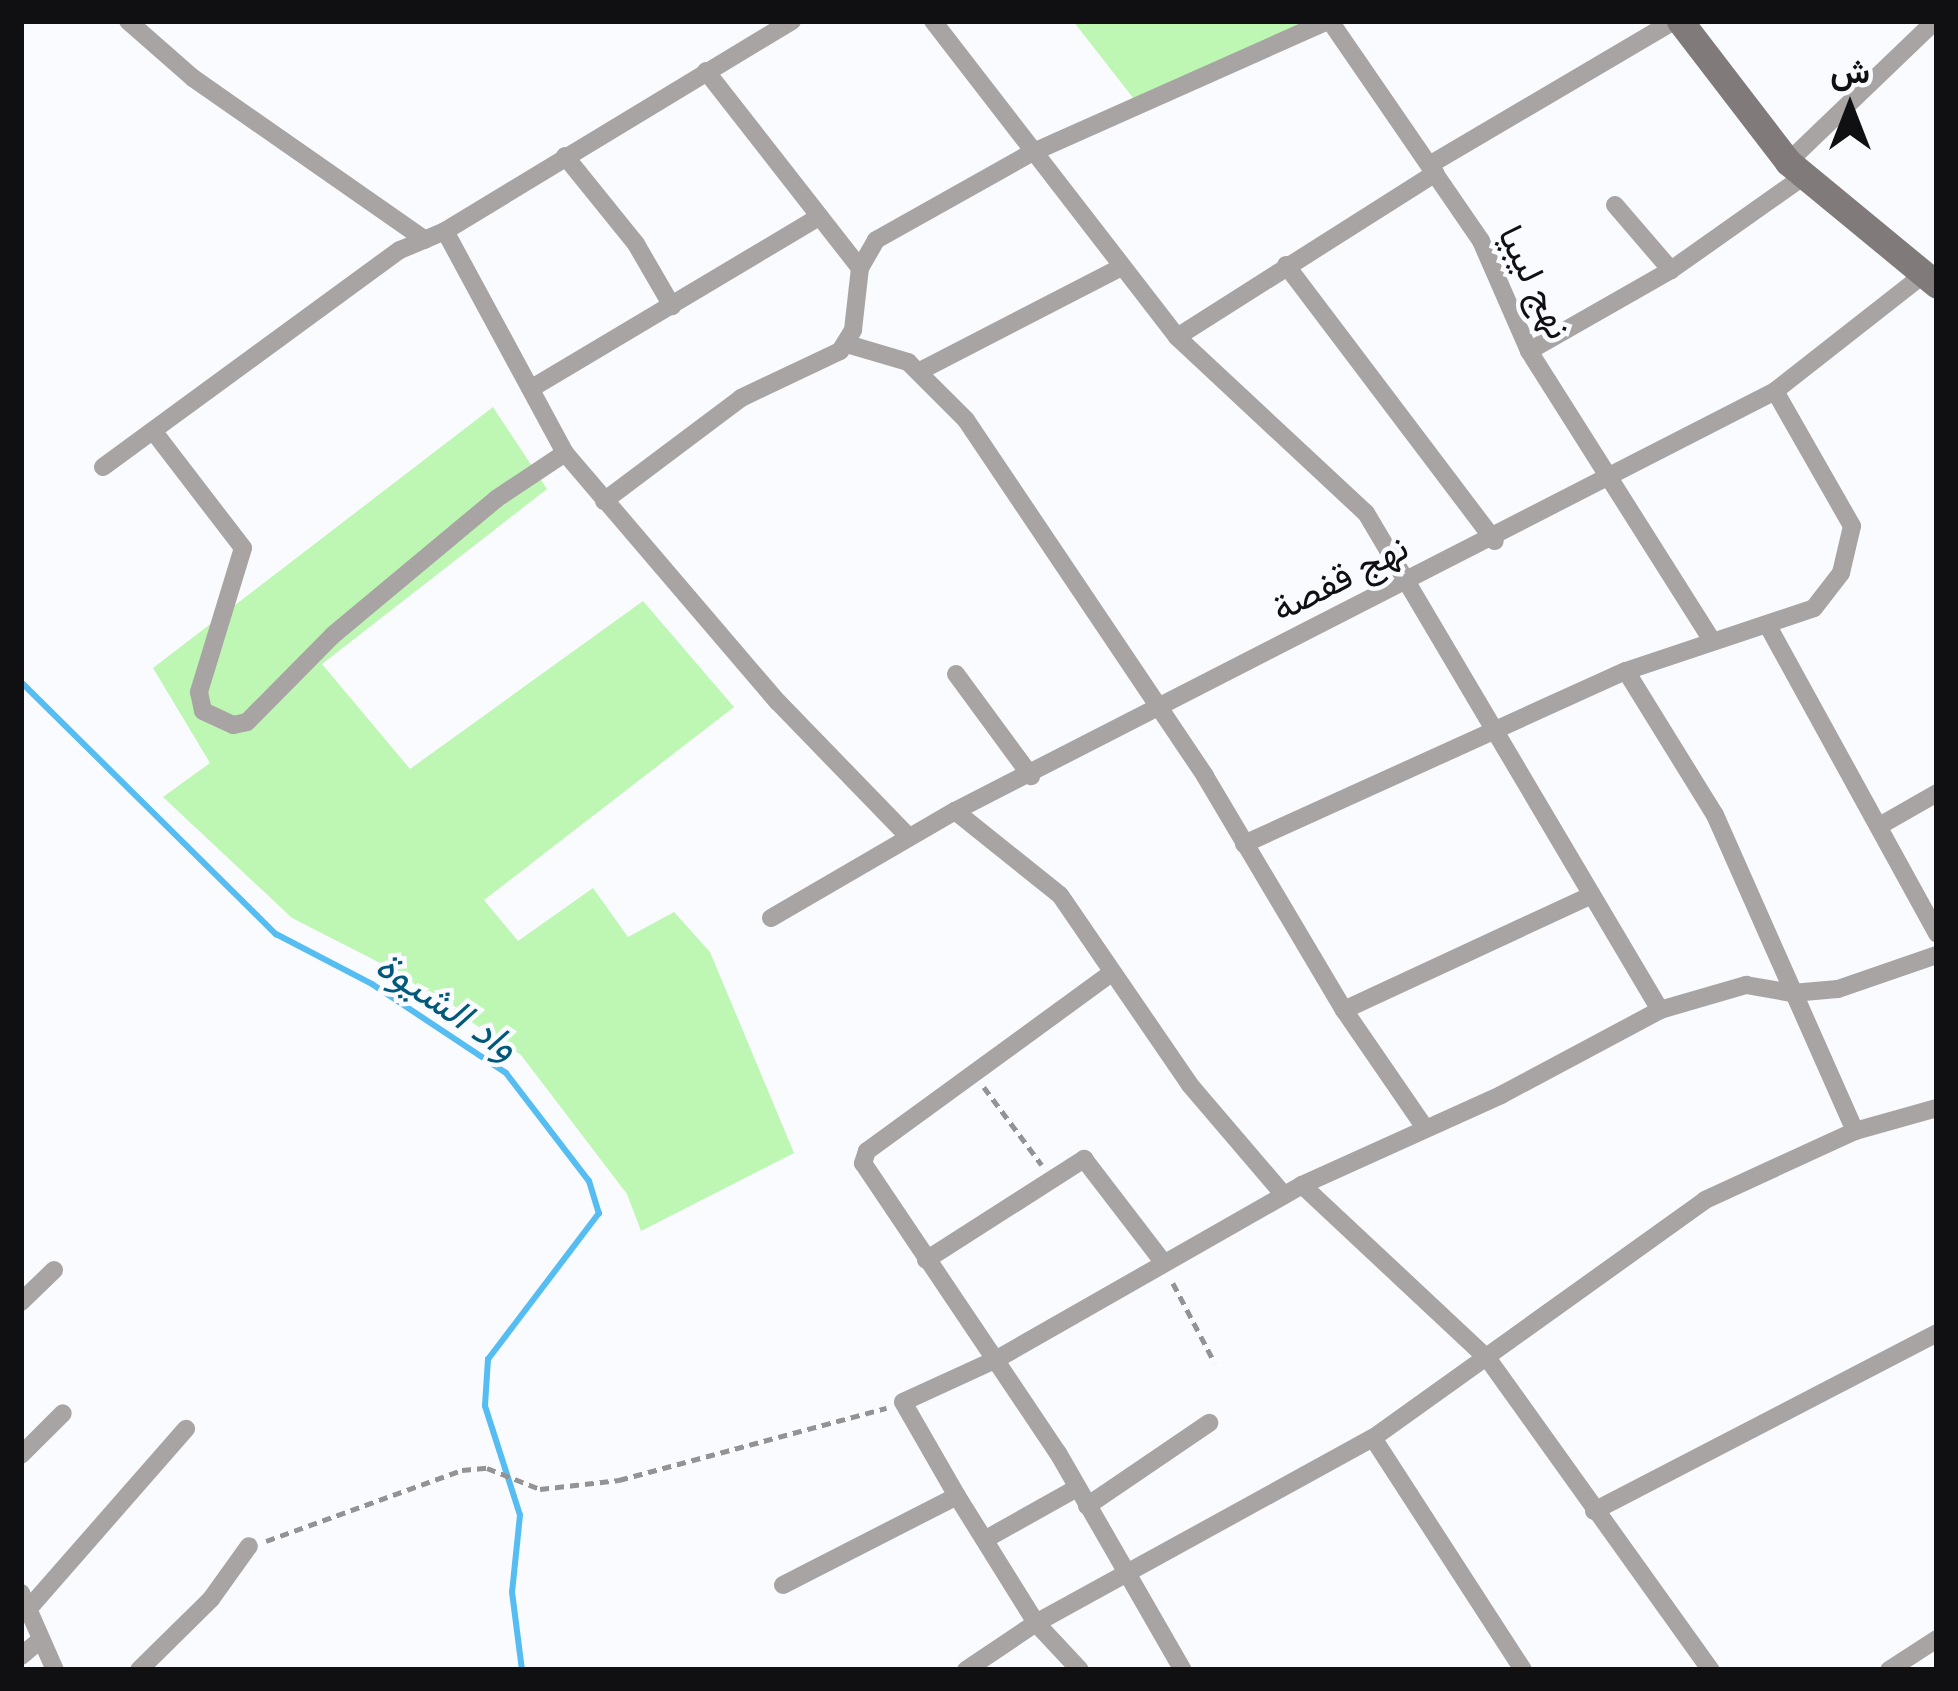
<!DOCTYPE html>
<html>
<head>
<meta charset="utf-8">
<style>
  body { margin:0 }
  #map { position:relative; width:1958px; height:1691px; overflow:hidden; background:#fafbfe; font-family:"DM Sans",Vazirmatn,sans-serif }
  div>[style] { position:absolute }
  .green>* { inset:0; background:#bef6b3 }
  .stream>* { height:6px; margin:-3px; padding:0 3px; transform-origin:3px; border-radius:3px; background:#55bdf1 }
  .path>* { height:4.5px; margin-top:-2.25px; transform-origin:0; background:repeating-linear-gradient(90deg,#939396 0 9px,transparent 0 15px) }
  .street>* { height:18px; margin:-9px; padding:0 9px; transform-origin:9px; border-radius:9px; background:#a8a4a4 }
  .secondary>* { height:27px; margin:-13.5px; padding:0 13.5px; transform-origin:13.5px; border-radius:13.5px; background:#807b7a }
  span { translate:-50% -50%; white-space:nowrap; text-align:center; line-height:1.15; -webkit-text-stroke:9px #fafbfe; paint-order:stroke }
  .street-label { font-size:36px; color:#101013 }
  .water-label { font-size:39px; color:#00597b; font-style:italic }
  .frame { position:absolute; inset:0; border:24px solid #101013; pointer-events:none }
  .north { position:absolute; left:1790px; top:48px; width:120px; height:120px; -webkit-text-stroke:9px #fafbfe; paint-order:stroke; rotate:0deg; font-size:33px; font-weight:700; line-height:48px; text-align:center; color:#101013 }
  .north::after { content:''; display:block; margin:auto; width:42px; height:54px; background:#101013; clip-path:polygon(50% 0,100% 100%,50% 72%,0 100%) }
</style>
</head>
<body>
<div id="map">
  <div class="green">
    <div style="clip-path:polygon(1073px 21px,1312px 21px,1134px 99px)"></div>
    <div style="clip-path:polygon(493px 407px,547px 489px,322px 664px,410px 769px,643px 601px,734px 707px,484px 900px,518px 941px,593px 888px,628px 937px,674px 912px,710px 952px,794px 1153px,641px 1231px,627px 1194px,521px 1055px,392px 969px,292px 918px,163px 797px,210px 763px,153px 668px)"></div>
  </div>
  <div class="stream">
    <div style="left:21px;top:682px;width:359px;rotate:44.7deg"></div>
    <div style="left:276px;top:934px;width:108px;rotate:27.5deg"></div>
    <div style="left:372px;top:984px;width:161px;rotate:33.6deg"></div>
    <div style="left:506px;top:1073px;width:136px;rotate:52.5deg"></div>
    <div style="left:589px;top:1181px;width:34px;rotate:73deg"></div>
    <div style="left:599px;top:1213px;width:183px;rotate:127.2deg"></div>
    <div style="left:488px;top:1359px;width:47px;rotate:93.7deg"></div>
    <div style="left:485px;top:1406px;width:114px;rotate:72.2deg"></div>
    <div style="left:520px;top:1515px;width:77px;rotate:95.9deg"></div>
    <div style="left:512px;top:1592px;width:79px;rotate:82.7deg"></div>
  </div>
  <div class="path">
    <div style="left:984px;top:1087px;width:97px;rotate:53.4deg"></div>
    <div style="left:1173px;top:1283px;width:90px;rotate:62.3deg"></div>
    <div style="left:266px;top:1541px;width:208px;rotate:-19.9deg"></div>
    <div style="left:462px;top:1470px;width:25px;rotate:-5deg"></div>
    <div style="left:487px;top:1468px;width:57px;rotate:21.6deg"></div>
    <div style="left:540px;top:1489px;width:80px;rotate:-6.5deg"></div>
    <div style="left:619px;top:1480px;width:277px;rotate:-15.1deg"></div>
  </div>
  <div class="street">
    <div style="left:128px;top:21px;width:86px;rotate:41.2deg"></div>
    <div style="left:193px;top:78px;width:283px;rotate:34.9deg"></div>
    <div style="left:933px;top:21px;width:399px;rotate:52.3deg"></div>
    <div style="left:1177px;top:337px;width:258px;rotate:43deg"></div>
    <div style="left:1366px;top:513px;width:577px;rotate:59.39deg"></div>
    <div style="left:1330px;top:21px;width:267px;rotate:55.5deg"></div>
    <div style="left:1481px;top:241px;width:120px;rotate:66.4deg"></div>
    <div style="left:1529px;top:351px;width:341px;rotate:57.7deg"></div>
    <div style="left:706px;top:71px;width:250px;rotate:52deg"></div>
    <div style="left:565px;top:156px;width:113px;rotate:51.1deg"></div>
    <div style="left:636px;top:244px;width:72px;rotate:59.9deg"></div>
    <div style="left:1788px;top:162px;width:204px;rotate:-43.8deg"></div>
    <div style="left:1431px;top:164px;width:282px;rotate:-30.5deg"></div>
    <div style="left:1615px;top:205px;width:86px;rotate:49.3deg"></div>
    <div style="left:445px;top:231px;width:252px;rotate:61.6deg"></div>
    <div style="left:565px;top:453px;width:328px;rotate:49.5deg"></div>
    <div style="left:778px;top:702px;width:187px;rotate:45.9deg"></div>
    <div style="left:1286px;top:265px;width:346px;rotate:52.9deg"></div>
    <div style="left:1177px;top:337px;width:306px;rotate:-32.4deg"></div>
    <div style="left:847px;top:344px;width:64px;rotate:16.4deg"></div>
    <div style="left:908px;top:362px;width:82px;rotate:45deg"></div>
    <div style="left:966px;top:420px;width:429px;rotate:56.1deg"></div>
    <div style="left:1205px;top:776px;width:272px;rotate:59.3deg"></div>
    <div style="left:1344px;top:1010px;width:143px;rotate:55.5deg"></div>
    <div style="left:1529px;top:351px;width:163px;rotate:-29.7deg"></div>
    <div style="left:1671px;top:270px;width:161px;rotate:-35.2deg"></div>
    <div style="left:920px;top:371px;width:223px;rotate:-27.3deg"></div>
    <div style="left:532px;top:388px;width:330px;rotate:-30.8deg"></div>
    <div style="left:154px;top:432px;width:146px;rotate:52.5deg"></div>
    <div style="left:243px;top:548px;width:151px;rotate:107deg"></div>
    <div style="left:199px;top:692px;width:19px;rotate:78deg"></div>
    <div style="left:203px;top:711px;width:33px;rotate:25deg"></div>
    <div style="left:233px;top:725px;width:14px;rotate:-12deg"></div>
    <div style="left:247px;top:722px;width:122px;rotate:-45.3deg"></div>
    <div style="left:333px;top:635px;width:212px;rotate:-39.8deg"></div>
    <div style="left:496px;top:499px;width:83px;rotate:-33.7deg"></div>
    <div style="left:103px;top:467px;width:368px;rotate:-36.2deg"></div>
    <div style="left:400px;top:250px;width:49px;rotate:-22.9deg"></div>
    <div style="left:445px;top:231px;width:406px;rotate:-31.2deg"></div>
    <div style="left:604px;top:501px;width:171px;rotate:-36.9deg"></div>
    <div style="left:741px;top:398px;width:110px;rotate:-25.4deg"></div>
    <div style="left:840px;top:351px;width:25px;rotate:-58deg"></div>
    <div style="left:853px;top:330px;width:62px;rotate:-83.6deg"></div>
    <div style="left:860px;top:268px;width:32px;rotate:-60deg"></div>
    <div style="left:876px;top:240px;width:176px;rotate:-29.3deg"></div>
    <div style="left:1029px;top:154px;width:327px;rotate:-24deg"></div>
    <div style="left:1768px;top:626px;width:351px;rotate:61.2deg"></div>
    <div style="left:1626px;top:671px;width:169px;rotate:58.3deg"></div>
    <div style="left:1715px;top:815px;width:346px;rotate:66.1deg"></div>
    <div style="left:956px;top:674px;width:127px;rotate:53.7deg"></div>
    <div style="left:955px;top:811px;width:134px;rotate:38.7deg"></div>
    <div style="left:1060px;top:895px;width:230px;rotate:55.6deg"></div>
    <div style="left:1190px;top:1085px;width:145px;rotate:49.5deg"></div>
    <div style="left:1881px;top:825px;width:64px;rotate:-29.7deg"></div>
    <div style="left:1244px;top:844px;width:419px;rotate:-24.4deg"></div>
    <div style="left:1626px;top:671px;width:198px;rotate:-18.5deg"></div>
    <div style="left:1814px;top:608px;width:44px;rotate:-52.4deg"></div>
    <div style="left:1841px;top:573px;width:48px;rotate:-76.8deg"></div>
    <div style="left:1852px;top:526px;width:155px;rotate:-119.7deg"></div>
    <div style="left:771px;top:918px;width:213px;rotate:-30.2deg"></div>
    <div style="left:955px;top:811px;width:921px;rotate:-27.12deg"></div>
    <div style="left:1775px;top:391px;width:188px;rotate:-38.1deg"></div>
    <div style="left:1110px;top:974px;width:301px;rotate:143.9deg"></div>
    <div style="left:867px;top:1151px;width:13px;rotate:108deg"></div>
    <div style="left:863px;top:1163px;width:349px;rotate:56.1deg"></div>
    <div style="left:1058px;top:1453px;width:250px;rotate:60.1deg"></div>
    <div style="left:1344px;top:1010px;width:273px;rotate:-24.9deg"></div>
    <div style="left:1302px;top:1185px;width:255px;rotate:43.1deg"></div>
    <div style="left:1488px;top:1359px;width:383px;rotate:54.4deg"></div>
    <div style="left:926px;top:1260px;width:188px;rotate:-32.6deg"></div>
    <div style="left:1084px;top:1159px;width:130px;rotate:52.5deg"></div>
    <div style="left:21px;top:1302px;width:46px;rotate:-44.1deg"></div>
    <div style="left:1373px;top:1438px;width:276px;rotate:57.1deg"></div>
    <div style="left:21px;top:1455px;width:59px;rotate:-45deg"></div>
    <div style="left:957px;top:1496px;width:108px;rotate:-119.9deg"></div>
    <div style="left:903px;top:1402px;width:103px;rotate:-24.6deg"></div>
    <div style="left:997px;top:1359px;width:351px;rotate:-29.7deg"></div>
    <div style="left:1302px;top:1185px;width:218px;rotate:-24.3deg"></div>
    <div style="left:1501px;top:1095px;width:180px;rotate:-28.1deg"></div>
    <div style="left:1660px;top:1010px;width:90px;rotate:-16.2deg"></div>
    <div style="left:1746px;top:985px;width:47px;rotate:9.9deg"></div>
    <div style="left:1792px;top:993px;width:46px;rotate:-5deg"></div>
    <div style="left:1838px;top:989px;width:105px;rotate:-19deg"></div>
    <div style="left:1087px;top:1506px;width:148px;rotate:-34.2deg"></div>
    <div style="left:1594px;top:1511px;width:386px;rotate:-27.4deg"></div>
    <div style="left:986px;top:1539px;width:102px;rotate:-29.3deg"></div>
    <div style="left:783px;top:1585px;width:195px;rotate:-27.1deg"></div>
    <div style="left:957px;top:1496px;width:150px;rotate:58.1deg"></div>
    <div style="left:1036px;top:1623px;width:64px;rotate:46.9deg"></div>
    <div style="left:21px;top:1593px;width:84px;rotate:66.2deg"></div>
    <div style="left:30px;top:1607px;width:237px;rotate:-48.8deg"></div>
    <div style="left:21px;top:1656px;width:26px;rotate:-40deg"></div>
    <div style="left:139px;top:1670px;width:101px;rotate:-44.6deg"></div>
    <div style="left:211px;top:1599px;width:65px;rotate:-54.4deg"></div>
    <div style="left:966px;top:1670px;width:84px;rotate:-33.9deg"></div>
    <div style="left:1036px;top:1623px;width:384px;rotate:-28.8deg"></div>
    <div style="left:1373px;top:1438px;width:408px;rotate:-35.6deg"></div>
    <div style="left:1705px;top:1200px;width:165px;rotate:-24.7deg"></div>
    <div style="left:1855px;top:1131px;width:85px;rotate:-15.7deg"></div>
    <div style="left:1889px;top:1670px;width:57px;rotate:-32.9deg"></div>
  </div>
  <div class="secondary">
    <div style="left:1680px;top:21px;width:178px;rotate:52.5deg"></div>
    <div style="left:1788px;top:162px;width:193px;rotate:39.5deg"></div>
  </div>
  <div class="street-label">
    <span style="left:1535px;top:282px;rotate:64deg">نهج ليبيا</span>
    <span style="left:1340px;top:578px;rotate:-27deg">نهج قفصة</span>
  </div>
  <div class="water-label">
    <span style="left:447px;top:1006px;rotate:34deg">واد الشيوة</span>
  </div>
  <div class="frame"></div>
  <div class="north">ش</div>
</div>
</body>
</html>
